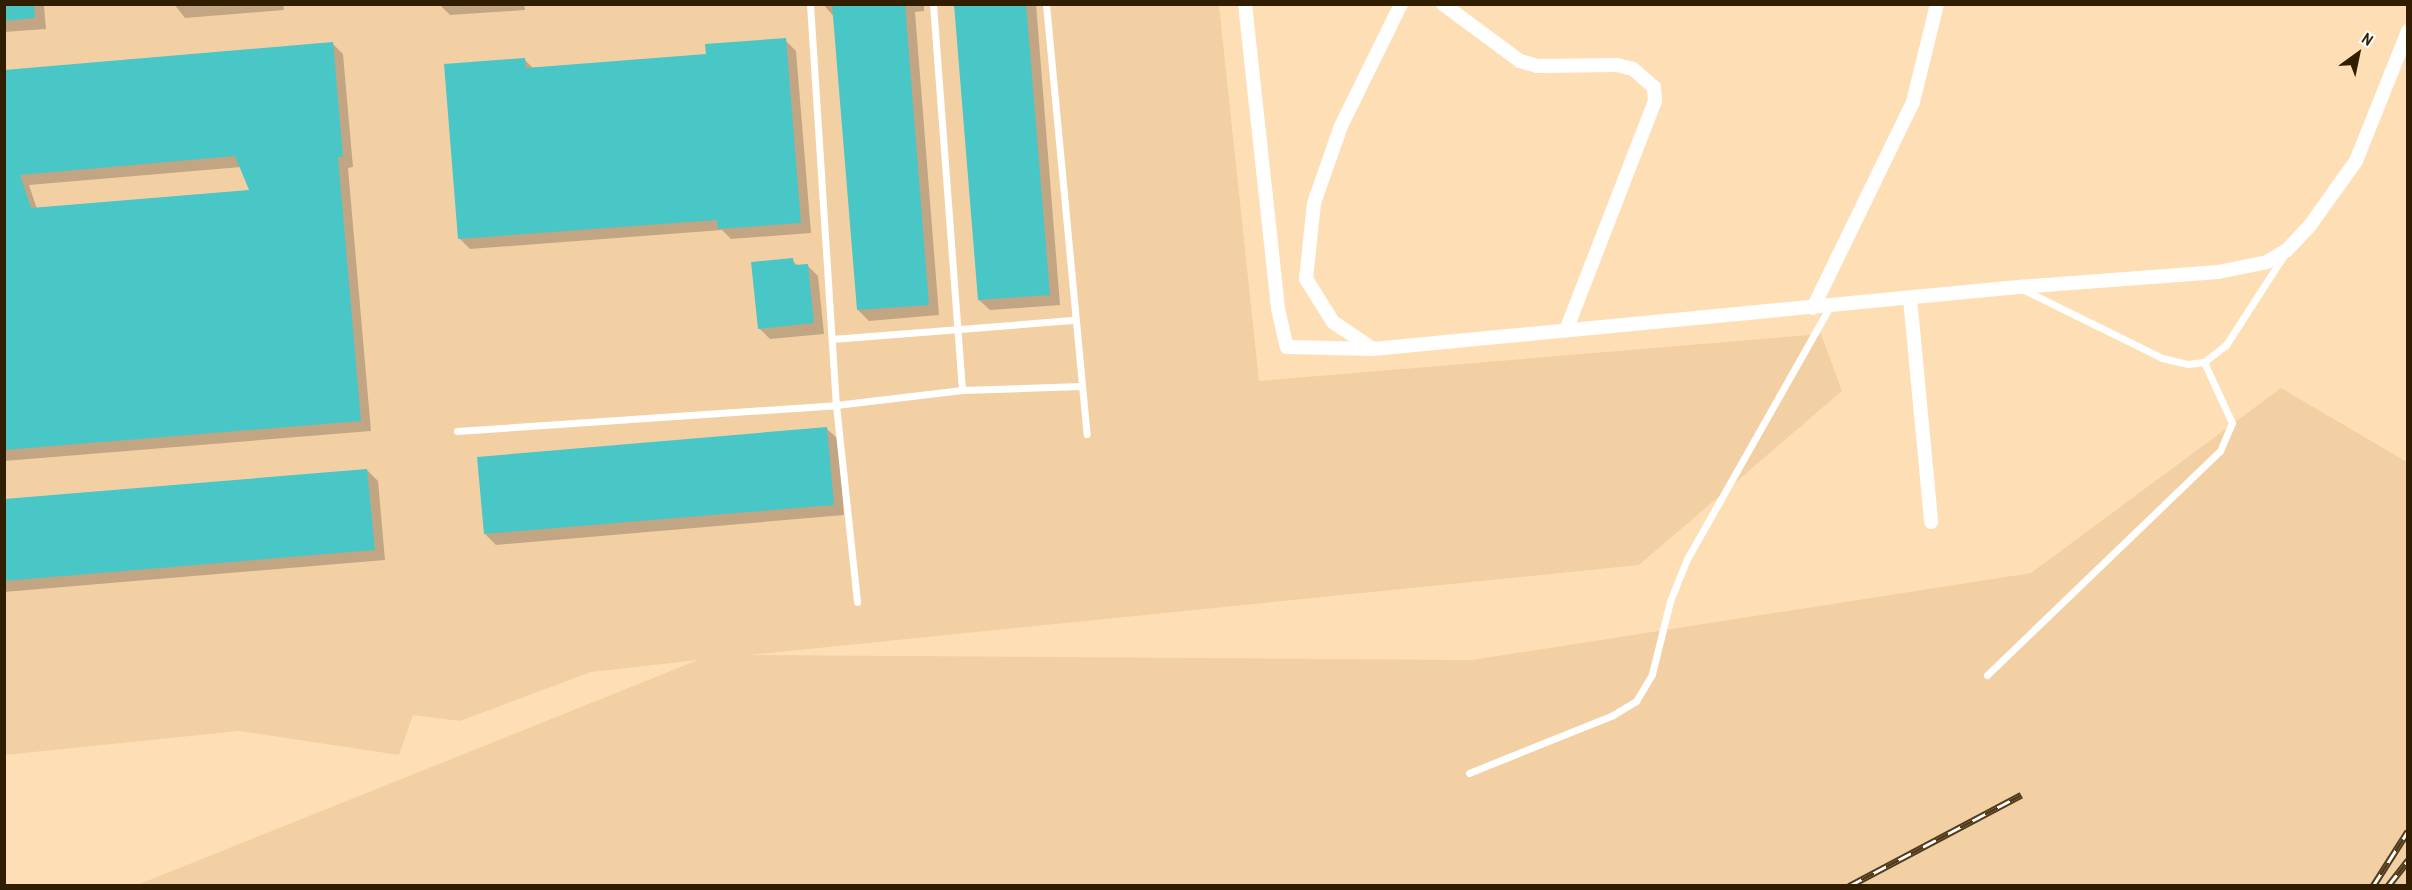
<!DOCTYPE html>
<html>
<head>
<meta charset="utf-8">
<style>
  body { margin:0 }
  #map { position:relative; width:2412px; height:890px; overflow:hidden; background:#fedfb5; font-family:"Archivo Narrow",sans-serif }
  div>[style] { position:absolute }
  .built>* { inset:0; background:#f3d0a4 }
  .shadow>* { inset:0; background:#0003 }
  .building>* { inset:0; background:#48c7c6 }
  .lane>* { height:7px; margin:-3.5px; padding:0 3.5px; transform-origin:3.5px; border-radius:3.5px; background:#fff }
  .street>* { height:14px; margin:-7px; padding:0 7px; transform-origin:7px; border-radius:7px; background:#fff }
  .rail>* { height:7px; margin-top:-3.5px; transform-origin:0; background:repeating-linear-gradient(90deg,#fff 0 14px,#503b1c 0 28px); box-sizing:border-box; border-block:2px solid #503b1c }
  span { translate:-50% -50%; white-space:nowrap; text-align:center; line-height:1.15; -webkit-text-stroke:5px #fff; paint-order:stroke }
  .frame { position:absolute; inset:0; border:6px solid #311e00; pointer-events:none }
  .north { position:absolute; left:2328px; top:24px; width:60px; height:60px; -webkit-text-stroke:4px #fff; paint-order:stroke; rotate:33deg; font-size:16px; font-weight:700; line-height:24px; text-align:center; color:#311e00 }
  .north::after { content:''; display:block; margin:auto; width:21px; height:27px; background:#311e00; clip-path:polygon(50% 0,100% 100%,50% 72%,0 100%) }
</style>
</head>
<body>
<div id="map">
  <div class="built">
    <div style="clip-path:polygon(5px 5px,1219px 5px,1259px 381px,1821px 334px,1842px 391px,1639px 565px,750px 655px,1472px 660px,2031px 573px,2281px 388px,2407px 462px,2407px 885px,137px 885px,698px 660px,591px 672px,460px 721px,413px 715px,399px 755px,239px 731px,5px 755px)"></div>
  </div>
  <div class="shadow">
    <div style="clip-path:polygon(4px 4px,65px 4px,44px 6px,46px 29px,4px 32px)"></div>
    <div style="clip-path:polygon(174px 4px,283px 4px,284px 10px,185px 18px)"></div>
    <div style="clip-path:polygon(439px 4px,524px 4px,525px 10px,450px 15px)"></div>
    <div style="clip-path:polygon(823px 4px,924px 4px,924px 11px,915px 12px,939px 315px,869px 321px,858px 310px,835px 18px)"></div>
    <div style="clip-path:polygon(952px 4px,1036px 4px,1060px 305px,990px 310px,979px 300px,956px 8px)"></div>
    <div style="clip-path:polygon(785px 40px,796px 51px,811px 233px,731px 239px,722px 230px,470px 249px,459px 238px,524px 59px,534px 69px,707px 56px)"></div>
    <div style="clip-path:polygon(evenodd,332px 43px,343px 54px,353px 167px,348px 168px,371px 431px,4px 461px,4px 71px,332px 43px,241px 167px,251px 191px,37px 209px,29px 185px,241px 167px)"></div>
    <div style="clip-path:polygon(792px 260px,798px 266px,807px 265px,818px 276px,824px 334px,770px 339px,759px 328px)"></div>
    <div style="clip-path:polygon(827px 429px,838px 439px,844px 515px,496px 545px,485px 534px)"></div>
    <div style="clip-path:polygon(367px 470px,378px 481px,385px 560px,4px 592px,4px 500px)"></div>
  </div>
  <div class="building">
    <div style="clip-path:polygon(4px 4px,34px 4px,35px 18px,4px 21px)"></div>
    <div style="clip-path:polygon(832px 4px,905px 4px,929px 305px,857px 310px)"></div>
    <div style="clip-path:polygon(954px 4px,1026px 4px,1050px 295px,978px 300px)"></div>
    <div style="clip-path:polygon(786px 38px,801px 223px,718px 229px,717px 220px,458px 239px,444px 64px,525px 58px,526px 68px,706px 54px,705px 44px)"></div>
    <div style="clip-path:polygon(evenodd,333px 42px,343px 157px,338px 157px,361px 421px,4px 450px,4px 70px,333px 42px,235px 156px,249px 190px,31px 208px,20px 175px,235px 156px)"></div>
    <div style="clip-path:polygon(793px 258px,794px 265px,808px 264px,814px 323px,758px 329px,751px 262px)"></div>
    <div style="clip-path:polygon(827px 427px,834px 505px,484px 534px,477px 457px)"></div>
    <div style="clip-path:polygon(367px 469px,375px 550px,4px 581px,4px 499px)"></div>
  </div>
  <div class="lane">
    <div style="left:810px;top:4px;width:402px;rotate:86.3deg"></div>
    <div style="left:836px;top:405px;width:198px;rotate:83.9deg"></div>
    <div style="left:933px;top:4px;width:387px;rotate:85.7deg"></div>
    <div style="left:1046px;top:4px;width:432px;rotate:84.6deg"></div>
    <div style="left:2022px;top:289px;width:156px;rotate:26.2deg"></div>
    <div style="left:2162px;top:358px;width:27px;rotate:13deg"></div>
    <div style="left:2188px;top:364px;width:16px;rotate:-7deg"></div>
    <div style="left:2204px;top:362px;width:28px;rotate:-38deg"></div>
    <div style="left:2226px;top:345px;width:107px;rotate:-57.2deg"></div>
    <div style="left:832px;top:339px;width:244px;rotate:-4.5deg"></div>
    <div style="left:457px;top:431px;width:380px;rotate:-3.9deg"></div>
    <div style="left:836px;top:405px;width:127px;rotate:-6.8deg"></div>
    <div style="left:962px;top:390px;width:119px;rotate:-1.9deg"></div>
    <div style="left:1987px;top:675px;width:323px;rotate:-43.9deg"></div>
    <div style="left:2220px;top:451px;width:30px;rotate:-67deg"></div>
    <div style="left:2232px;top:423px;width:67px;rotate:-114.7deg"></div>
    <div style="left:1469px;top:773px;width:155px;rotate:-21.9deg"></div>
    <div style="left:1613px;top:715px;width:27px;rotate:-31deg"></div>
    <div style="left:1636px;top:701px;width:31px;rotate:-59deg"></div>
    <div style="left:1652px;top:674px;width:75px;rotate:-76.1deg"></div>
    <div style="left:1670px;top:601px;width:45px;rotate:-68deg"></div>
    <div style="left:1687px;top:559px;width:291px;rotate:-60.5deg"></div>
  </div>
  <div class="street">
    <div style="left:1245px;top:4px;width:307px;rotate:83.8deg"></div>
    <div style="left:1278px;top:309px;width:39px;rotate:77deg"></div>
    <div style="left:1287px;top:347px;width:86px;rotate:1.3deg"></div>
    <div style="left:1373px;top:349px;width:648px;rotate:-5.49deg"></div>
    <div style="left:2018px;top:287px;width:201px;rotate:-4.3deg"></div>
    <div style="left:2218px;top:272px;width:50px;rotate:-11.5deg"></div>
    <div style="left:2267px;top:262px;width:23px;rotate:-31deg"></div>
    <div style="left:2287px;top:250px;width:35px;rotate:-47deg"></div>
    <div style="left:2311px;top:224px;width:77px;rotate:-54.5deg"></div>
    <div style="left:2356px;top:161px;width:140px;rotate:-68.2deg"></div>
    <div style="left:1443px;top:4px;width:96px;rotate:36.5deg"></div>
    <div style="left:1520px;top:61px;width:18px;rotate:16deg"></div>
    <div style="left:1537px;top:66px;width:80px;rotate:-0.7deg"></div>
    <div style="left:1617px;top:65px;width:16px;rotate:14deg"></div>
    <div style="left:1633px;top:69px;width:28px;rotate:41deg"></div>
    <div style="left:1654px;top:87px;width:14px;rotate:86deg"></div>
    <div style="left:1655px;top:101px;width:246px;rotate:111.2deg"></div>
    <div style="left:1910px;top:298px;width:225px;rotate:84.6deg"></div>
    <div style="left:1813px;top:308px;width:229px;rotate:-64.1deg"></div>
    <div style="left:1913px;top:102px;width:101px;rotate:-76.2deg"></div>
    <div style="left:1373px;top:349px;width:48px;rotate:-146deg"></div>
    <div style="left:1333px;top:322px;width:51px;rotate:-122.1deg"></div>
    <div style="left:1306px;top:279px;width:76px;rotate:-84deg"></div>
    <div style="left:1314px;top:203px;width:82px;rotate:-70.7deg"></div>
    <div style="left:1341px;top:126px;width:136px;rotate:-63.8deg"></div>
  </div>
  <div class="rail">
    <div style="left:1849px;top:886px;width:195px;rotate:-27.9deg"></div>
    <div style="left:2373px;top:886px;width:65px;rotate:-57.5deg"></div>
    <div style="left:2388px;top:886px;width:33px;rotate:-52deg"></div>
  </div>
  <div class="frame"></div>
  <div class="north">N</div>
</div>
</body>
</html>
